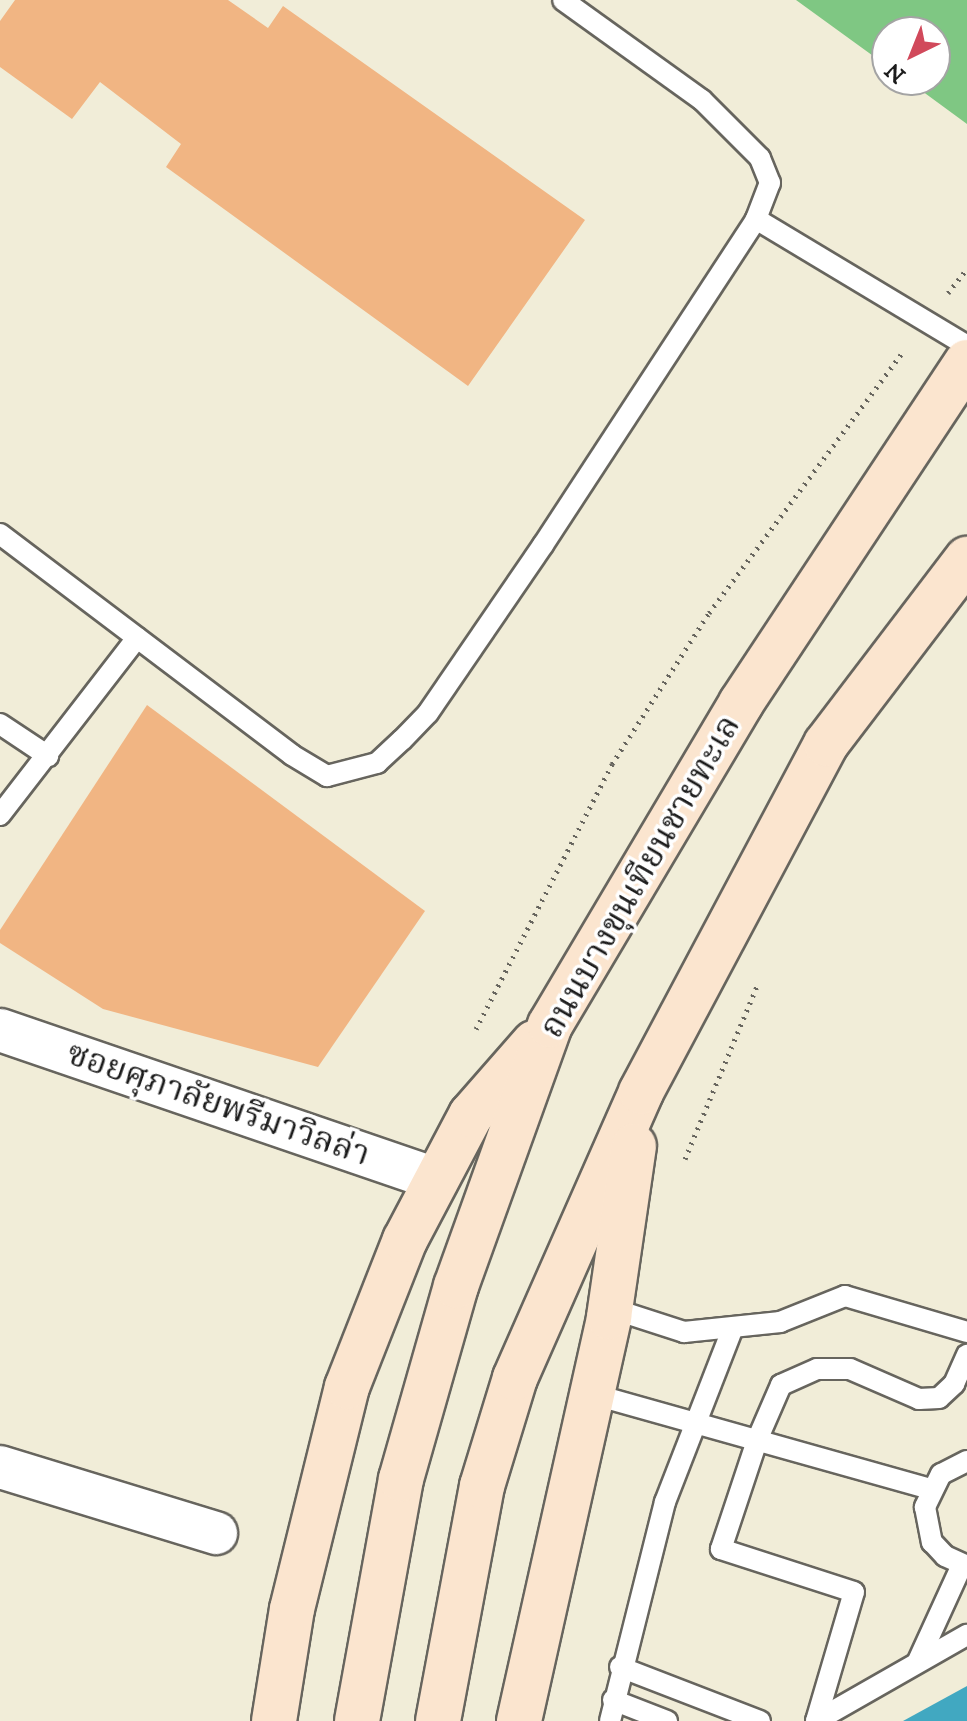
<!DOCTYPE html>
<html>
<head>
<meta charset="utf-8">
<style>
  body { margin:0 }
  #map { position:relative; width:967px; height:1721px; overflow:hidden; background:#f1edd8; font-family:"IM FELL DW Pica","Noto Serif Thai",serif }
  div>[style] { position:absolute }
  .green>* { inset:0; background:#7fc783 }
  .water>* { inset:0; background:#41a8c1 }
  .building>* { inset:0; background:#f1b583 }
  .path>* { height:5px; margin-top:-2.5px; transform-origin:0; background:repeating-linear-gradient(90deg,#67655e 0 2px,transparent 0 8px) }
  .roads { filter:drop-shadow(2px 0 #67655e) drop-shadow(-2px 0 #67655e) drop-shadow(0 2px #67655e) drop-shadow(0 -2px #67655e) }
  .lane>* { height:20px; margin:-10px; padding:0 10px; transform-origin:10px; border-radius:10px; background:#fff }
  .street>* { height:42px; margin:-21px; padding:0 21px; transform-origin:21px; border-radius:21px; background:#fff }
  .secondary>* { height:44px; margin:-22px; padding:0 22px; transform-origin:22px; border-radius:22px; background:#fbe5cf }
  span { translate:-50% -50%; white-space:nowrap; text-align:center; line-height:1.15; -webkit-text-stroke:7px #fff; paint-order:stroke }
  .street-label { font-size:34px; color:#1c1c1c }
  .north { position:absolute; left:871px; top:16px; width:80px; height:80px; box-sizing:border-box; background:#fff; border:2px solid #a4a4a4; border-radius:50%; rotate:223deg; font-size:22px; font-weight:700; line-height:32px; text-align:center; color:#1c1c1c }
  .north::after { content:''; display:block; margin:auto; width:28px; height:36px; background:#d1495b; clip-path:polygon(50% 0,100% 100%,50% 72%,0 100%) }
</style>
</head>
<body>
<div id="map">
  <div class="green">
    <div style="clip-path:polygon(796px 0,967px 0,967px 124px,907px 80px,935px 80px,935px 32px,887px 32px,887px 66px)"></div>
  </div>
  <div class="water">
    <div style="clip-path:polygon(967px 1686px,967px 1721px,903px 1721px)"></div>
  </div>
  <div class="building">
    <div style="clip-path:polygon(15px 0,228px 0,268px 28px,283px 6px,585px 220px,468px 386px,166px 167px,181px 144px,100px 82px,72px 119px,0 67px,0 21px)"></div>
    <div style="clip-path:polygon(147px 705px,425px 911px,318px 1067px,103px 1009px,0 943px,0 930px)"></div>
  </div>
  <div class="path">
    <div style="left:948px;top:293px;width:31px;rotate:-52deg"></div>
    <div style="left:476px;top:1029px;width:298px;rotate:-62.8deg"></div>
    <div style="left:612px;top:764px;width:179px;rotate:-57.3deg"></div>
    <div style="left:709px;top:613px;width:325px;rotate:-53.4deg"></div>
    <div style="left:685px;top:1159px;width:190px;rotate:-67.4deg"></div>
  </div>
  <div class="roads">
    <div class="lane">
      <div style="left:756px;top:219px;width:246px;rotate:31deg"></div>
      <div style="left:0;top:534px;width:366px;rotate:37.1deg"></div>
      <div style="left:292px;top:755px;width:41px;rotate:31deg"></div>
      <div style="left:327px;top:776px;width:52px;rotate:-14.6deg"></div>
      <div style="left:377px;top:763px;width:34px;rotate:-43deg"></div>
      <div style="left:402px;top:740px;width:37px;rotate:-46deg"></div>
      <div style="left:428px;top:713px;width:204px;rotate:-55.6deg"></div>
      <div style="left:543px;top:545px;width:389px;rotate:-56.8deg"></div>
      <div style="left:756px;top:219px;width:39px;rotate:-69deg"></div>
      <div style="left:770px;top:183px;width:27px;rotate:-112deg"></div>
      <div style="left:760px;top:158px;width:82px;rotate:-135deg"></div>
      <div style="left:702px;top:100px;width:171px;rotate:-144.3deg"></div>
      <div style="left:0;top:724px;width:58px;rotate:33.7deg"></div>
      <div style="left:0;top:815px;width:224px;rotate:-52.3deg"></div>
      <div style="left:610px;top:1308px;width:78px;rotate:18deg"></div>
      <div style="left:684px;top:1332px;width:97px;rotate:-5.9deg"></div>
      <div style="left:780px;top:1322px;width:70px;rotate:-21.8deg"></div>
      <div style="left:845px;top:1296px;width:127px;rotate:16.4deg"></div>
      <div style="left:592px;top:1394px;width:351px;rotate:15.7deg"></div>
      <div style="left:967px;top:1461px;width:29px;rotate:153deg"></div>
      <div style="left:941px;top:1474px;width:37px;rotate:116deg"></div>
      <div style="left:925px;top:1507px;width:36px;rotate:79deg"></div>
      <div style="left:932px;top:1542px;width:19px;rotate:47deg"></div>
      <div style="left:945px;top:1556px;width:24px;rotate:24deg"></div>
      <div style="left:918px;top:1661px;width:106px;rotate:-65.4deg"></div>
      <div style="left:620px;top:1667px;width:150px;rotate:21.1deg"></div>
      <div style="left:613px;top:1700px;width:58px;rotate:21.3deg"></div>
      <div style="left:610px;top:1721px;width:226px;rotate:-75.9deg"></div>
      <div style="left:665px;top:1502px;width:187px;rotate:-68.7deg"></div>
      <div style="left:816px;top:1721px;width:134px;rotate:-73.6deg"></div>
      <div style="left:854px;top:1592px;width:140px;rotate:-162.1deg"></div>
      <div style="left:721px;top:1549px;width:117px;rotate:-71.6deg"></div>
      <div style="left:758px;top:1438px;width:58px;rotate:-66.5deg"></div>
      <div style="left:781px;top:1385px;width:39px;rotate:-24deg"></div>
      <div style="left:817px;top:1369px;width:33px"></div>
      <div style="left:850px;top:1369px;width:75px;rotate:23.5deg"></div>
      <div style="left:919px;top:1399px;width:20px;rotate:-3deg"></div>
      <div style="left:939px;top:1398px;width:21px;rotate:-43deg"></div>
      <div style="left:954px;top:1384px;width:32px;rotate:-66deg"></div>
      <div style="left:816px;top:1721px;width:174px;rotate:-29.7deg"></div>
    </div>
    <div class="street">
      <div style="left:0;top:1030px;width:462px;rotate:18.9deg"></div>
      <div style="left:0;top:1467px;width:226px;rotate:17deg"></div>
    </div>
    <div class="secondary">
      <div style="left:274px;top:1721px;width:113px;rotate:-80.9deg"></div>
      <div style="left:292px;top:1609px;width:229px;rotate:-76.1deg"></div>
      <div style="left:347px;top:1387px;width:158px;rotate:-68.5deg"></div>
      <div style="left:405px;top:1240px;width:141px;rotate:-62.2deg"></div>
      <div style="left:471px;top:1115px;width:96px;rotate:-48.8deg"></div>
      <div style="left:357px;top:1721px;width:246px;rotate:-79.7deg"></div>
      <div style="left:401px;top:1479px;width:201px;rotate:-74.1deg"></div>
      <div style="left:456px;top:1286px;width:277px;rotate:-70.2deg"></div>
      <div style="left:550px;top:1025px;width:374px;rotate:-59.3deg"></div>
      <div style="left:741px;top:703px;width:409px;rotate:-56.5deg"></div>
      <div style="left:438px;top:1721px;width:239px;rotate:-79.4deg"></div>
      <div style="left:482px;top:1486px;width:113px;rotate:-73deg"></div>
      <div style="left:515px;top:1378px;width:313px;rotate:-66.2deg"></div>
      <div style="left:641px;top:1092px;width:394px;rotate:-62deg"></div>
      <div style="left:826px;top:744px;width:233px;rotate:-52.7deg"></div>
      <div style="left:519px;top:1721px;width:414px;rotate:-77.4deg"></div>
      <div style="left:609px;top:1317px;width:173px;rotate:-81.7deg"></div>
    </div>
  </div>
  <div class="street-label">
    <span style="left:641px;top:877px;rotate:-60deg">ถนนบางขุนเทียนชายทะเล</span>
    <span style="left:218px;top:1105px;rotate:19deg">ซอยศุภาลัยพรีมาวิลล่า</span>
  </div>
  <div class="north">N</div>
</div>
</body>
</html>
